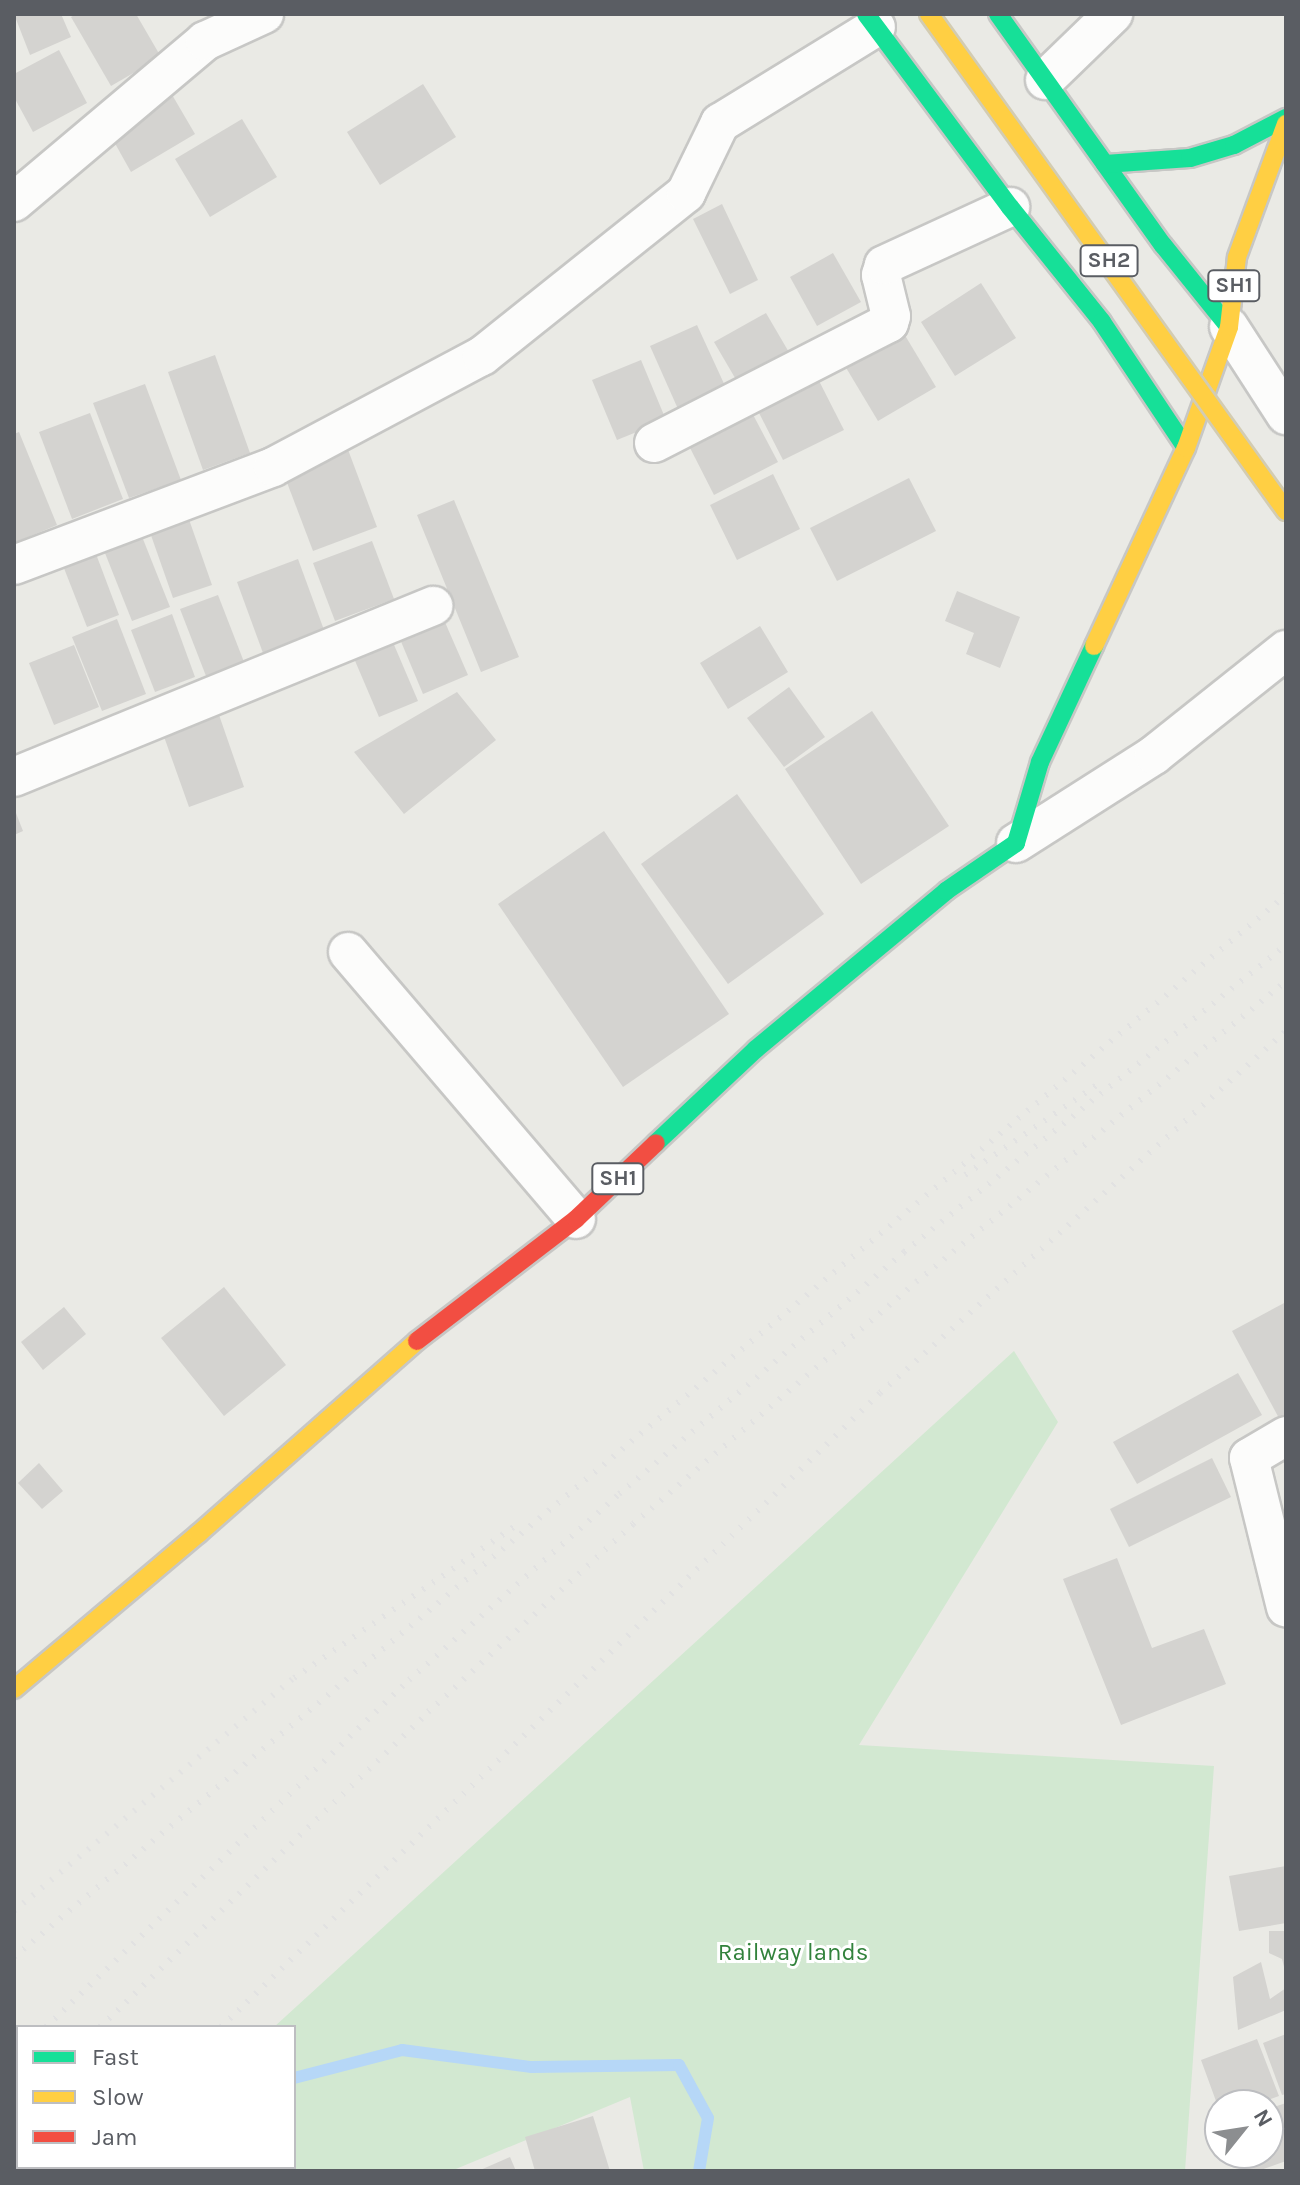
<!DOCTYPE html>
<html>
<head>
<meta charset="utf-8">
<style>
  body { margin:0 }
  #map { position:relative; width:1300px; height:2185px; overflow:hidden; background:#eaeae5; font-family:Karla,sans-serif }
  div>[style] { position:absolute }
  .green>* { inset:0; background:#d2e8d1 }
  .stream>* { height:12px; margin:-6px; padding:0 6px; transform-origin:6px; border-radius:6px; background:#b6d7f7 }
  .building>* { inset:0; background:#d4d3d0 }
  .roads { filter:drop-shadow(2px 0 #c7c7c5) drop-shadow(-2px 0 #c7c7c5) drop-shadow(0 2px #c7c7c5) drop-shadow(0 -2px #c7c7c5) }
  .street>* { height:38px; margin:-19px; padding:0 19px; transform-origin:19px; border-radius:19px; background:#fcfcfb }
  .fast>* { height:18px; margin:-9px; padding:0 9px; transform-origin:9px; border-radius:9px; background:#16e098 }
  .slow>* { height:18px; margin:-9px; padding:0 9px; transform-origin:9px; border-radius:9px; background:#ffcf43 }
  .jam>* { height:18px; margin:-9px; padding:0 9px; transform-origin:9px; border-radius:9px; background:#f24e42 }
  .rail>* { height:6px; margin-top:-3px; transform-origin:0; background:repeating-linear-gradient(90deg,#e2e2e2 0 2px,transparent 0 12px) }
  .bridges { filter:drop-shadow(2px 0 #d3ccb2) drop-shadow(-2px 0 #d3ccb2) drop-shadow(0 2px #d3ccb2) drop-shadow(0 -2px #d3ccb2) }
  .slow-bridge>* { height:18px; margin:-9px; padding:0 9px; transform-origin:9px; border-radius:9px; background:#ffcf43 }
  span { translate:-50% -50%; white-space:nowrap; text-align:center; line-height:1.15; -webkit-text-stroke:6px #fff; paint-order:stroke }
  .shield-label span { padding:2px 6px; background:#fff; border:2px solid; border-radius:6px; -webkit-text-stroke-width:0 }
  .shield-label { font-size:22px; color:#5a5d63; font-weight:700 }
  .park-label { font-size:24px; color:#32823c }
  .frame { position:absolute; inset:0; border:16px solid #5a5d63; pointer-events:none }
  .legend { position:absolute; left:16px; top:2025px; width:280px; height:144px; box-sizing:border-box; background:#fff; border:2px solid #bdbec1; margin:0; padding:10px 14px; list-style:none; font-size:24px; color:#5a5d63 }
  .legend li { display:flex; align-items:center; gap:16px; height:40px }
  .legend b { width:40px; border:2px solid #bdbec1 }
  .north { position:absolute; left:1204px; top:2089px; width:80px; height:80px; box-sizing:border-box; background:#fff; border:2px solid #bdbec1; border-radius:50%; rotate:60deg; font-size:22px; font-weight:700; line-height:32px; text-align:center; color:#5a5d63 }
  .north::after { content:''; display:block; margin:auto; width:28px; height:36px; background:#8c8e90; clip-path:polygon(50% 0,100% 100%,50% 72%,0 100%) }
</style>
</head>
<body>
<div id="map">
  <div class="green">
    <div style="clip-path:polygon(1014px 1351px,1058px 1422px,859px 1745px,1214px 1766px,1185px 2171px,644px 2171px,630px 2097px,451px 2171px,117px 2171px,121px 2167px,294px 2167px,294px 2027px,274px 2027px)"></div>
  </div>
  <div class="stream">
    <div style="left:294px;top:2078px;width:112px;rotate:-14.5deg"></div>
    <div style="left:402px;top:2050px;width:131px;rotate:7.5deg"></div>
    <div style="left:532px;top:2067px;width:147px;rotate:-0.8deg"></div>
    <div style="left:679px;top:2065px;width:60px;rotate:61.3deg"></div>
    <div style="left:708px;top:2118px;width:54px;rotate:99.6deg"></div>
    <div style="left:180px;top:2171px;width:6px;rotate:-39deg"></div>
  </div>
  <div class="building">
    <div style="clip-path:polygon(14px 14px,61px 14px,71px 37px,30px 55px)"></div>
    <div style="clip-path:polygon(76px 14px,136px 14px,161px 57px,111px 86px,71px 17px)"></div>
    <div style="clip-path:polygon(59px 50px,87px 103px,33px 132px,14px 97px,14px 74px)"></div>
    <div style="clip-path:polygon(423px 84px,456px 137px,380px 185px,347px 132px)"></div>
    <div style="clip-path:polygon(171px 93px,195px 134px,131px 172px,108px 131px)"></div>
    <div style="clip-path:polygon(242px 119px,277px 177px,210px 217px,175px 159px)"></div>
    <div style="clip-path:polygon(722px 204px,758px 280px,730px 294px,693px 219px)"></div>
    <div style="clip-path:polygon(833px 253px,861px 302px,817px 326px,790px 277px)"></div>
    <div style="clip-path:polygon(981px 283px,1016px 338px,955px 376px,921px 322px)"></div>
    <div style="clip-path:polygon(766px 313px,790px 354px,738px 383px,714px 342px)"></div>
    <div style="clip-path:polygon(697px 325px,726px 388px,678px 409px,650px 346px)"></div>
    <div style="clip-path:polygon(900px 327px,936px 387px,878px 421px,842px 361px)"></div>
    <div style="clip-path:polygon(215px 355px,250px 453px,203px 470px,168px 372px)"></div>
    <div style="clip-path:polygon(641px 360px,666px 420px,617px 440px,592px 380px)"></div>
    <div style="clip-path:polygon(815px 373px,844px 430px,783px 460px,754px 403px)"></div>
    <div style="clip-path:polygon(145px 384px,181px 480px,129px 498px,93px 403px)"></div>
    <div style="clip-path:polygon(749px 407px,778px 462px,714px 495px,686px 440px)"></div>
    <div style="clip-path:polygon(90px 413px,123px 499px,72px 519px,39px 432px)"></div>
    <div style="clip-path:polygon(19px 432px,57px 525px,14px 543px,14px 434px)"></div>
    <div style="clip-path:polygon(347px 447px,377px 527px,313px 551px,283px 472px)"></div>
    <div style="clip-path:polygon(773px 474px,800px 529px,737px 560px,710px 505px)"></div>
    <div style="clip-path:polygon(909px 478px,936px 531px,837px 581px,810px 528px)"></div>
    <div style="clip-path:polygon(454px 500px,519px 657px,481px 672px,417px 515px)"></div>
    <div style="clip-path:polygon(185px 508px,212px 585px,173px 598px,146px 521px)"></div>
    <div style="clip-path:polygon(139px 529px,170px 607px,132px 621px,101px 543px)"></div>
    <div style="clip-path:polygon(372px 541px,394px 599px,335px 621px,313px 563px)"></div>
    <div style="clip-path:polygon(93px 546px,119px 615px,87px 627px,60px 558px)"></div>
    <div style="clip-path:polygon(298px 559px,324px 630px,263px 653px,237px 582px)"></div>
    <div style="clip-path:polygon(957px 591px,1020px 617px,1000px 668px,966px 654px,974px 633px,945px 621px)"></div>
    <div style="clip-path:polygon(218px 595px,244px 662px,206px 676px,180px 609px)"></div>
    <div style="clip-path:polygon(441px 613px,468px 675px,423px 694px,397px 632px)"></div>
    <div style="clip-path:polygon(172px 614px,195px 677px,155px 692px,131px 630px)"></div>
    <div style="clip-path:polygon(117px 619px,146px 694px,102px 711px,72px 637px)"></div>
    <div style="clip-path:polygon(760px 626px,788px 672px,728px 709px,700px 663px)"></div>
    <div style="clip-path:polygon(389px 633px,418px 701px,379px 717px,350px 649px)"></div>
    <div style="clip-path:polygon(74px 645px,99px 707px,54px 725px,29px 663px)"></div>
    <div style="clip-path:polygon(789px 687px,825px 737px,784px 767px,747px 718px)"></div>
    <div style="clip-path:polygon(457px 692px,496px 740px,404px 814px,354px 752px)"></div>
    <div style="clip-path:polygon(872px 711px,949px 826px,861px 884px,785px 769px)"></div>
    <div style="clip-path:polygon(218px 712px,244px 787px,189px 807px,162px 731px)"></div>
    <div style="clip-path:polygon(737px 794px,824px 914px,728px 984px,641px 864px)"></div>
    <div style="clip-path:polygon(14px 808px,23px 831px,14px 835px)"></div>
    <div style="clip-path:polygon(604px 831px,729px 1014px,623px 1087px,498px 904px)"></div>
    <div style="clip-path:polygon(224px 1287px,286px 1365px,224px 1416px,161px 1338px)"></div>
    <div style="clip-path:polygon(1286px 1302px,1286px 1417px,1280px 1420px,1232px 1331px)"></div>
    <div style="clip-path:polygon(64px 1307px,86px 1334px,43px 1370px,21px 1342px)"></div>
    <div style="clip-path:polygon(1238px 1373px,1262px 1415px,1137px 1484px,1113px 1442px)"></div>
    <div style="clip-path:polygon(1212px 1458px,1231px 1497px,1129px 1547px,1110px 1509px)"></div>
    <div style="clip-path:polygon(39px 1463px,63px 1491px,42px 1509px,18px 1483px)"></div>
    <div style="clip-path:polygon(1117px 1558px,1152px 1648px,1204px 1629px,1226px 1684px,1121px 1725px,1063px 1579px)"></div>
    <div style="clip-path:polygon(1286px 1866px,1286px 1923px,1239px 1931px,1229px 1876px)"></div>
    <div style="clip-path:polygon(1269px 1931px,1286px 1931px,1286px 1975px,1282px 1959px,1269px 1953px)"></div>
    <div style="clip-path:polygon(1261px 1962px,1270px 1999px,1286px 1988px,1286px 2010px,1238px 2030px,1233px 1977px)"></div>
    <div style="clip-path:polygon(1286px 2034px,1286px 2094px,1282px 2095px,1263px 2043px)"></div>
    <div style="clip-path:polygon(1257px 2039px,1279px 2096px,1254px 2105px,1220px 2105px,1220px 2112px,1201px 2060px)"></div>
    <div style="clip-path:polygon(1286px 2103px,1286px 2161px,1258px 2171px,1241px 2171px,1235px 2153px,1268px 2153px,1268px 2109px)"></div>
    <div style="clip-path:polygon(593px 2116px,610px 2171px,535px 2171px,525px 2137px)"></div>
    <div style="clip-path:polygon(510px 2157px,516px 2171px,478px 2171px)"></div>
  </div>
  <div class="roads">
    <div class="street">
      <div style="left:1045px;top:80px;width:95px;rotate:-44.1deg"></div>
      <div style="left:14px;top:202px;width:250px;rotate:-40.1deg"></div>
      <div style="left:205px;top:41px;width:65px;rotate:-24.6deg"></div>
      <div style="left:1229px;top:327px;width:105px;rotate:57.1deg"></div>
      <div style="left:654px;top:443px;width:264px;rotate:-27.1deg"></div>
      <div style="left:889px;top:323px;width:7px;rotate:-74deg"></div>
      <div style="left:891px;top:316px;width:42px;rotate:-103.7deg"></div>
      <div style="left:881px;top:275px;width:10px;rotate:-73deg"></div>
      <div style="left:884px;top:265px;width:139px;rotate:-24.7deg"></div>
      <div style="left:14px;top:565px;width:277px;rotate:-20.7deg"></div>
      <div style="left:273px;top:467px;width:237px;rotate:-28deg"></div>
      <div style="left:482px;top:356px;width:261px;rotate:-38.6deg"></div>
      <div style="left:686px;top:193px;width:78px;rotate:-64.1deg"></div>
      <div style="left:720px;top:123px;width:183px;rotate:-31.6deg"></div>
      <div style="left:14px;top:777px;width:453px;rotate:-22.2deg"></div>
      <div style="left:1016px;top:843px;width:164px;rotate:-32.5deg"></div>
      <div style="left:1154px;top:755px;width:169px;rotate:-38.5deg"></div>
      <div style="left:348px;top:952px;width:351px;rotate:49.5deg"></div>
      <div style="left:1286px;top:1436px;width:43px;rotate:149.3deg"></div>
      <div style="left:1249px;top:1458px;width:154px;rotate:76.1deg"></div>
    </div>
    <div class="fast">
      <div style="left:866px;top:14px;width:241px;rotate:53.3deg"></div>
      <div style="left:1010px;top:207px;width:147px;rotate:51.3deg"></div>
      <div style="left:1102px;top:322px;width:151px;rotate:56.3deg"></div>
      <div style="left:998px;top:14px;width:284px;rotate:54.5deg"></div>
      <div style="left:1163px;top:245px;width:105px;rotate:51.2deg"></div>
      <div style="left:1105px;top:164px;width:85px;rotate:-4deg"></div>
      <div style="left:1190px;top:158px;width:46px;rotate:-16.5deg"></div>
      <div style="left:1234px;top:145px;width:59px;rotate:-27.4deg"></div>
      <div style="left:656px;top:1143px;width:137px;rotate:-43.2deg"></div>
      <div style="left:756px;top:1049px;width:247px;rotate:-39.7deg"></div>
      <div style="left:946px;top:891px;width:85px;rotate:-34.4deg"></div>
      <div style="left:1016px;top:843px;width:84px;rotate:-73.5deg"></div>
      <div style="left:1040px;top:762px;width:128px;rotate:-65deg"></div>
    </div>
    <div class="slow">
      <div style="left:1094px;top:646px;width:218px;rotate:-65.1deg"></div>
      <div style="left:1186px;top:448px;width:128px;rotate:-70.4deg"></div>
      <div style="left:1229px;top:327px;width:70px;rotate:-83.5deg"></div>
      <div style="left:1237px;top:257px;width:142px;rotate:-69.8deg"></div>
      <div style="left:14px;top:1689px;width:241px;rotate:-40.1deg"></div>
      <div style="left:198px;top:1534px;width:292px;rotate:-41.4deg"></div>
    </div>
    <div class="jam">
      <div style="left:417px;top:1341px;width:200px;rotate:-37.5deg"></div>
      <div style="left:576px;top:1219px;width:110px;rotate:-43.5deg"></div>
    </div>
  </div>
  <div class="rail">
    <div style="left:965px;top:1175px;width:160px;rotate:-34.3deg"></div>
    <div style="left:14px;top:1911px;width:364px;rotate:-39.8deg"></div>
    <div style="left:294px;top:1678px;width:275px;rotate:-34.5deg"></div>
    <div style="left:14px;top:1957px;width:1657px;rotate:-39.86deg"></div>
    <div style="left:46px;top:2027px;width:502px;rotate:-43.71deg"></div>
    <div style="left:409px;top:1680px;width:281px;rotate:-41.5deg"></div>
    <div style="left:619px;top:1494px;width:374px;rotate:-40.3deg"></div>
    <div style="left:904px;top:1252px;width:490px;rotate:-38.8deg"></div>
    <div style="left:100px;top:2027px;width:455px;rotate:-43.8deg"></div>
    <div style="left:428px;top:1712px;width:278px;rotate:-42.5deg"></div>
    <div style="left:633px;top:1524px;width:372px;rotate:-40.5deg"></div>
    <div style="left:916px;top:1282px;width:477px;rotate:-39.1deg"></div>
    <div style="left:221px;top:2027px;width:914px;rotate:-43.89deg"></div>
    <div style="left:880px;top:1393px;width:544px;rotate:-41.72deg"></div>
    <div style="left:14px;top:2058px;width:6px;rotate:-45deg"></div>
    <div style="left:14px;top:2110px;width:6px;rotate:-45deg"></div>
    <div style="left:70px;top:2171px;width:6px;rotate:-45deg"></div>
  </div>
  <div class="bridges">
    <div class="slow-bridge">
      <div style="left:929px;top:14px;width:612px;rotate:54.31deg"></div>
    </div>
  </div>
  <div class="shield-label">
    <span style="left:1109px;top:261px">SH2</span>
    <span style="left:1234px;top:286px">SH1</span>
    <span style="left:618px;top:1179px">SH1</span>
  </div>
  <div class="park-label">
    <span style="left:793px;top:1953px">Railway lands</span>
  </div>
  <div class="frame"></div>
  <ul class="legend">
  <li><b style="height:10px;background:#16e098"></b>Fast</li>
  <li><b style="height:10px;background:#ffcf43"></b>Slow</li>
  <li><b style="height:10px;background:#f24e42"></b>Jam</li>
  </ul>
  <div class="north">N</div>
</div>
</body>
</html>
